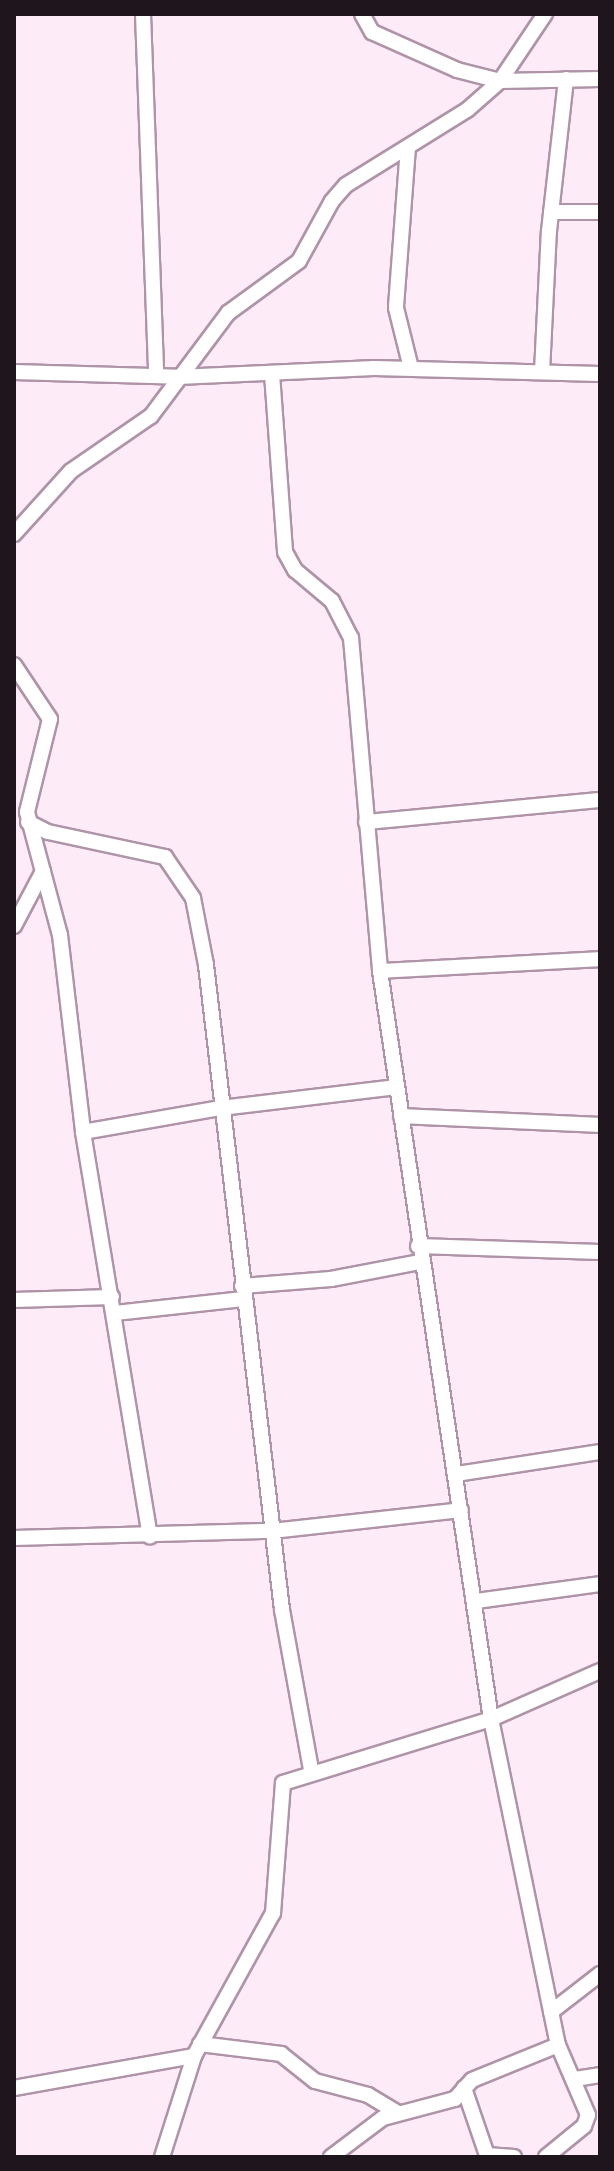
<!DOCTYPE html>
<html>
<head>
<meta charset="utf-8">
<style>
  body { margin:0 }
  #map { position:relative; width:614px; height:2171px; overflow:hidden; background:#fdebf8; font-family:Barlow,sans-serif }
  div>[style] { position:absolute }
  .roads { filter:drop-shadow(2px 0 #af94a8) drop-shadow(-2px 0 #af94a8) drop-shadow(0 2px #af94a8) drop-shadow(0 -2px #af94a8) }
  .street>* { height:14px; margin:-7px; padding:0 7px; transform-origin:7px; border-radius:7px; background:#fff }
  span { translate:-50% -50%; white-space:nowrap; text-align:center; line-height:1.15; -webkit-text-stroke:6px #fff; paint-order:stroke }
  .frame { position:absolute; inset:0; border:16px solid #1f161d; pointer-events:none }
</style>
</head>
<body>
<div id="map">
  <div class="roads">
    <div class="street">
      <div style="left:143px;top:14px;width:362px;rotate:87.9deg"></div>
      <div style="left:362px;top:14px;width:21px;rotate:61deg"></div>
      <div style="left:372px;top:32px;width:93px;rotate:24.1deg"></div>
      <div style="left:457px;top:70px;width:44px;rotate:14.3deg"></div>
      <div style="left:500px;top:81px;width:100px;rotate:-1.1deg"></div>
      <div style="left:408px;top:147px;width:161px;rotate:94.3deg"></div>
      <div style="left:396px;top:308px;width:62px;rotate:76deg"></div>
      <div style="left:551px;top:212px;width:49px"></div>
      <div style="left:14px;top:372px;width:164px;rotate:1.7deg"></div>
      <div style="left:178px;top:377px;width:196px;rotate:-2.6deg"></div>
      <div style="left:374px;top:368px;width:226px;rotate:1.5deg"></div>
      <div style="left:542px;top:372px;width:141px;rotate:-87.2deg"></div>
      <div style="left:549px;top:231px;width:153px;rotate:-83.6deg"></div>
      <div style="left:272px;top:374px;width:178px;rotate:85.8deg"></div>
      <div style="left:285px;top:552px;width:21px;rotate:61deg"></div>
      <div style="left:295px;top:570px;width:48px;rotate:40deg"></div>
      <div style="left:332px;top:601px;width:42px;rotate:62.8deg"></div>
      <div style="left:351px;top:638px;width:334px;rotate:85deg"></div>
      <div style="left:380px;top:971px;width:756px;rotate:81.56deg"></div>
      <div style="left:491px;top:1719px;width:333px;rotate:78.4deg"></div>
      <div style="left:558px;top:2045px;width:76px;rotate:66.8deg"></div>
      <div style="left:588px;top:2115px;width:12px;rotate:110deg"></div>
      <div style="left:584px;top:2126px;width:49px;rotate:140.8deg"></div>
      <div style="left:14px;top:534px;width:85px;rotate:-47.9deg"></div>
      <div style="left:71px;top:471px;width:97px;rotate:-34.5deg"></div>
      <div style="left:151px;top:416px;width:129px;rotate:-53.2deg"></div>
      <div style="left:228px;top:313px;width:88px;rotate:-36.2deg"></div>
      <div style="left:299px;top:261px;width:68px;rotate:-61.2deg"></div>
      <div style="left:332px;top:201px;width:21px;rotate:-49deg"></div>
      <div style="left:346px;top:185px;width:142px;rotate:-31.8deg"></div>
      <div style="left:467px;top:110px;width:44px;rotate:-41.3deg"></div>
      <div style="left:500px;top:81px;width:81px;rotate:-56.1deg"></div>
      <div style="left:14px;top:665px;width:65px;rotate:56.3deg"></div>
      <div style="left:50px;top:719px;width:96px;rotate:103.9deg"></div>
      <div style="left:27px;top:812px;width:127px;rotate:75deg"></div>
      <div style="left:60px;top:935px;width:198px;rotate:83.3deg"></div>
      <div style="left:83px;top:1132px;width:410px;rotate:80.6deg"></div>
      <div style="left:28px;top:822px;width:22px;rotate:27deg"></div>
      <div style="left:48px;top:832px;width:120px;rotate:12.1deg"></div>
      <div style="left:165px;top:857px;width:50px;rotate:55.7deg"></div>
      <div style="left:193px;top:898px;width:68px;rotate:79deg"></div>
      <div style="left:206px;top:965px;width:649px;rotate:83.28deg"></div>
      <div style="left:282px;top:1610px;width:163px;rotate:79.7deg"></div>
      <div style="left:366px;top:822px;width:235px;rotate:-5.4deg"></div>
      <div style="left:14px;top:926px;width:62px;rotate:-62.2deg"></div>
      <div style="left:380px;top:971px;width:220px;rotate:-3.1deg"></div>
      <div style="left:401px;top:1116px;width:199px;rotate:2.6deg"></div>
      <div style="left:83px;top:1132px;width:140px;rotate:-9.9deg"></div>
      <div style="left:221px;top:1108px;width:177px;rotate:-6.8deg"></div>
      <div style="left:418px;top:1246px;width:182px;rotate:1.9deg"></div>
      <div style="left:242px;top:1286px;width:89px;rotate:-4.5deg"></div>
      <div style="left:331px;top:1279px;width:91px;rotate:-10.8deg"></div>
      <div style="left:14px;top:1300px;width:98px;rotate:-1.8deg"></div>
      <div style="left:115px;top:1313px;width:129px;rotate:-6.2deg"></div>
      <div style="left:456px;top:1474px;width:146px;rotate:-8.7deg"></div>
      <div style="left:14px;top:1538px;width:258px;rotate:-1.6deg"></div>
      <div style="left:272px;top:1531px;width:190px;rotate:-6.3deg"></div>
      <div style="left:476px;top:1601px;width:125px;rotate:-7.8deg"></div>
      <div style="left:551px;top:2012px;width:62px;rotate:-37.8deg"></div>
      <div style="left:200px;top:2044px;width:82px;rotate:7deg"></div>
      <div style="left:281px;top:2054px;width:43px;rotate:38.5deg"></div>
      <div style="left:315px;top:2081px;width:55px;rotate:14.8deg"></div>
      <div style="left:368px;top:2095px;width:33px;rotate:31deg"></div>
      <div style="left:575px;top:2079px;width:25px;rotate:-9deg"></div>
      <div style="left:14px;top:2088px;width:183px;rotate:-10.1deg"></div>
      <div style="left:464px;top:2088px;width:71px;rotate:71.1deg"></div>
      <div style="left:487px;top:2155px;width:27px;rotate:4deg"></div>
      <div style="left:162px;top:2157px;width:106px;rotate:-72.4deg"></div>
      <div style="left:194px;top:2056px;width:163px;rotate:-61.1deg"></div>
      <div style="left:273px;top:1913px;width:130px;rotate:-85.6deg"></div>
      <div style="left:283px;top:1783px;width:218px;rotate:-17.1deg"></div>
      <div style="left:491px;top:1719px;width:119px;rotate:-23.8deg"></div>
      <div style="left:331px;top:2157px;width:65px;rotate:-36.9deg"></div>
      <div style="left:383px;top:2118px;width:74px;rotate:-14.8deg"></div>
      <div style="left:455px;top:2099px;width:25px;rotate:-48deg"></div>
      <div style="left:472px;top:2080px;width:93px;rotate:-22.1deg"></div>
    </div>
  </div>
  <div class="frame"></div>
</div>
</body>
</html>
